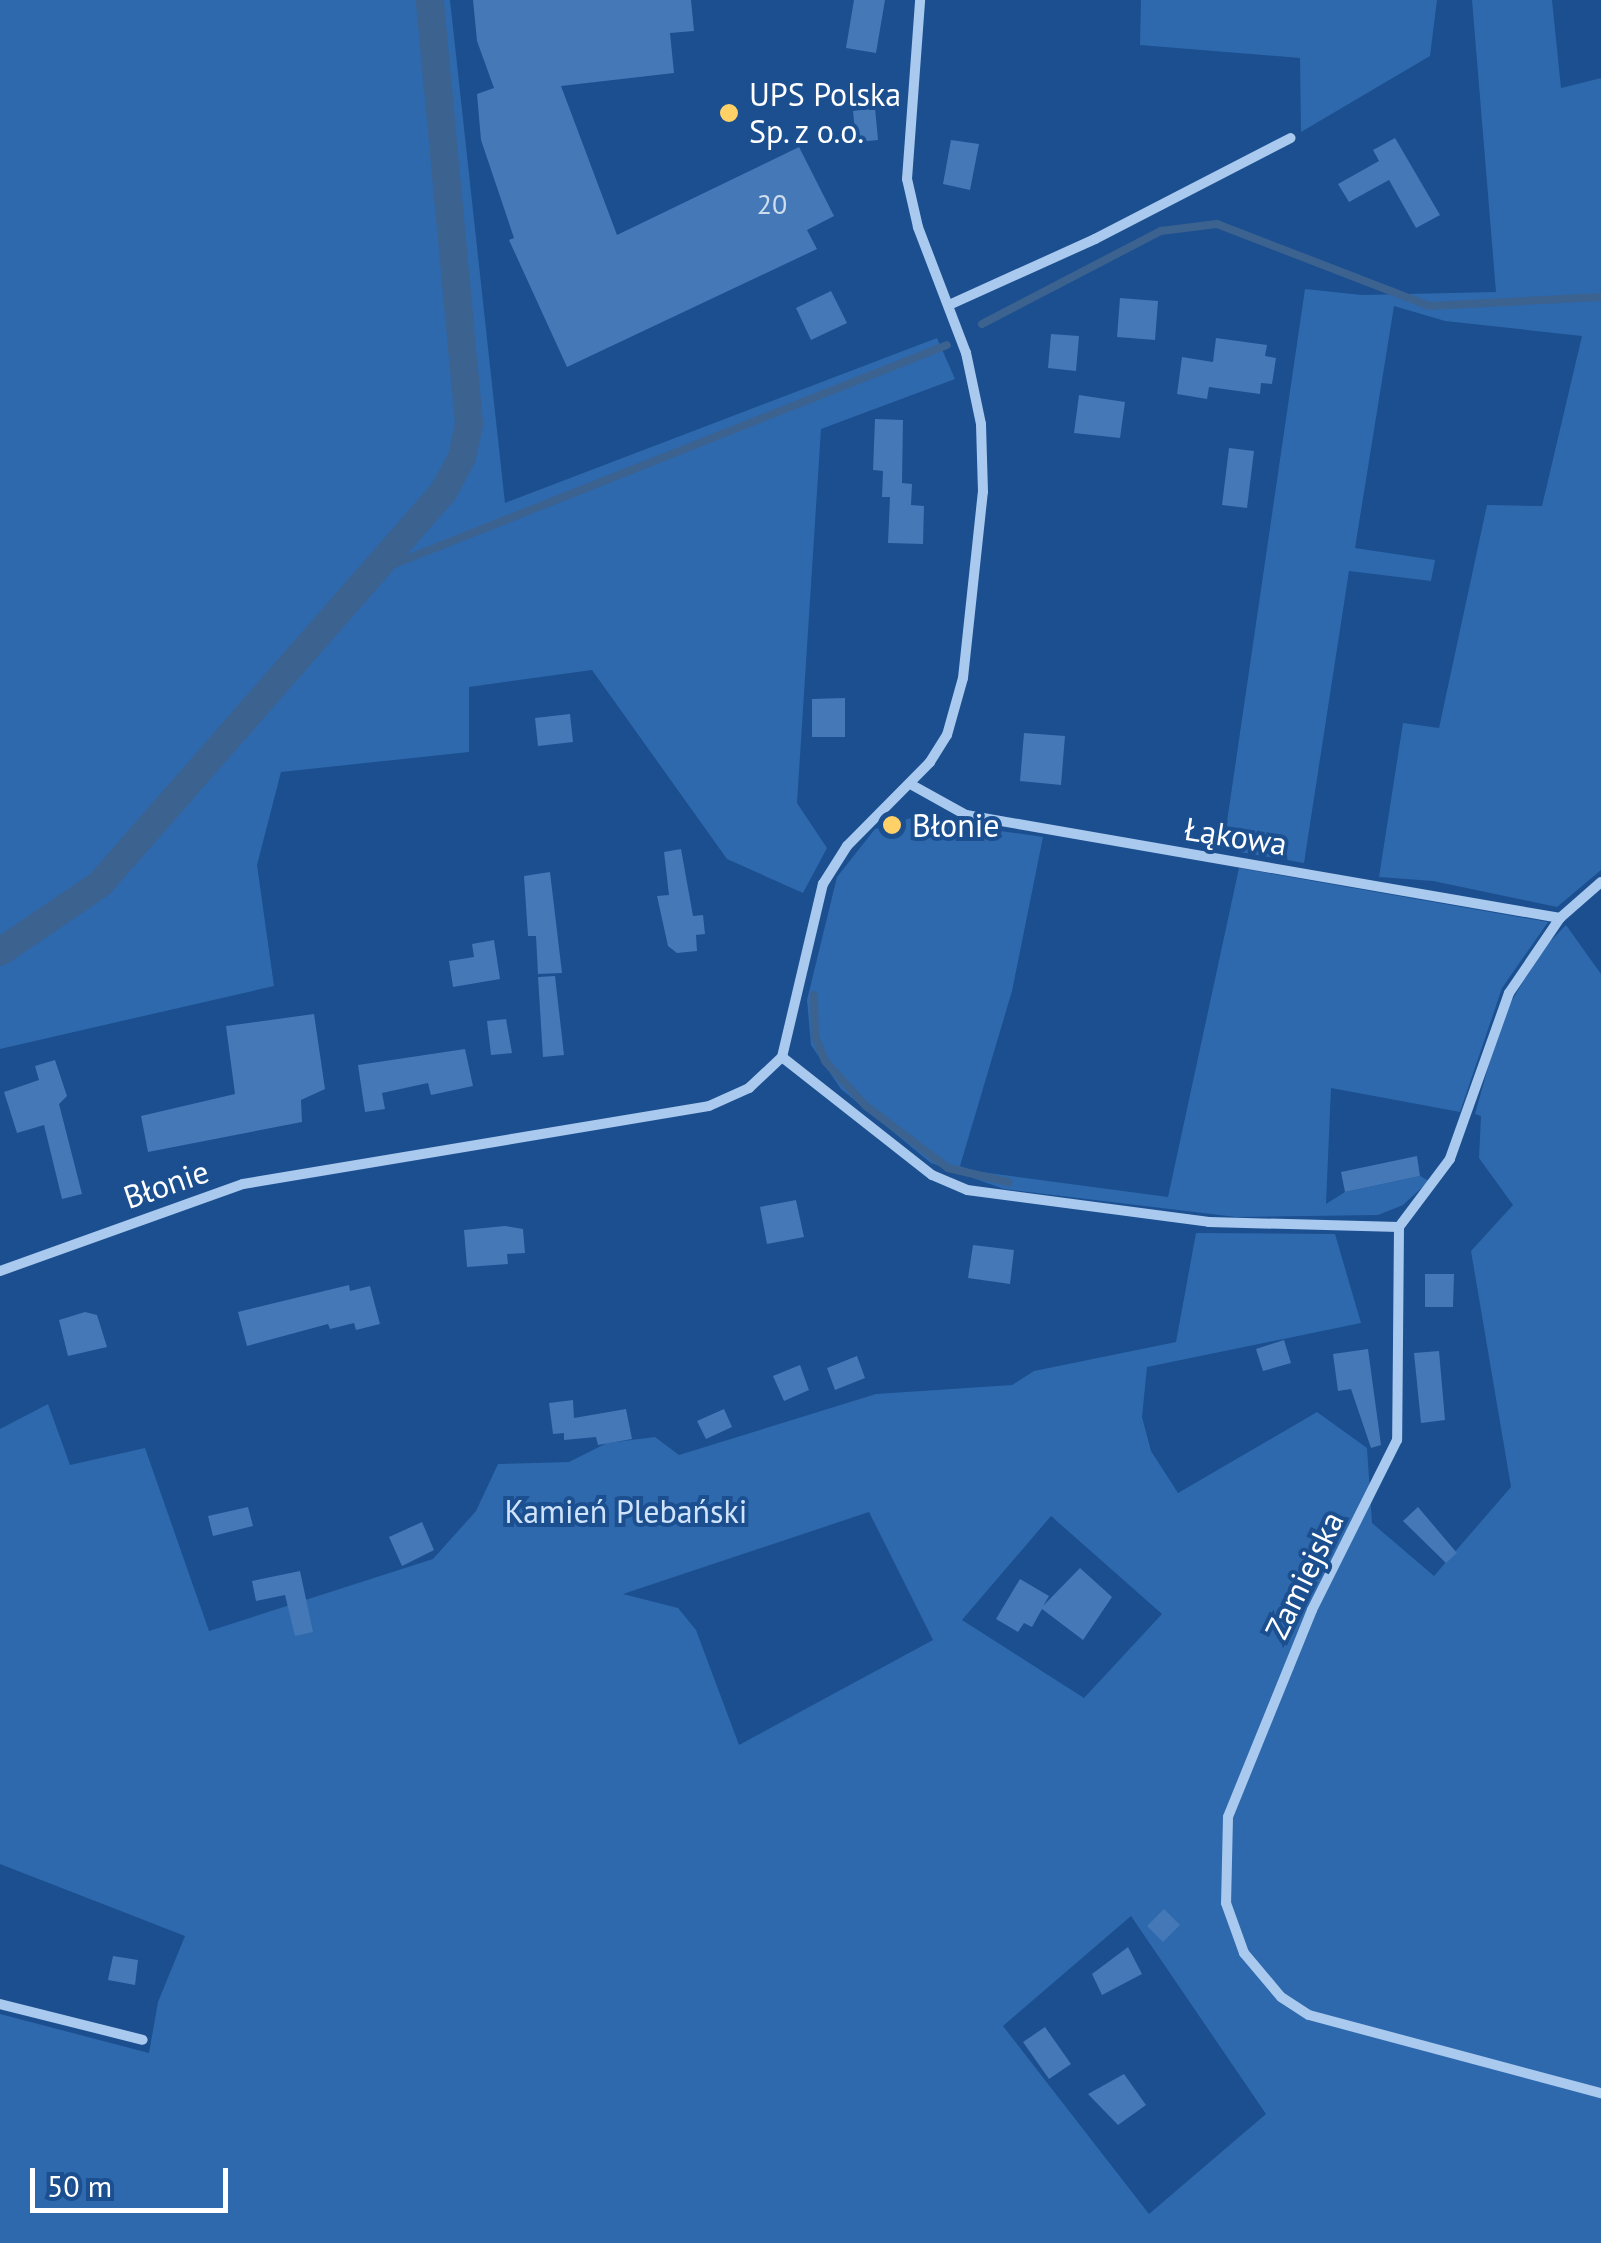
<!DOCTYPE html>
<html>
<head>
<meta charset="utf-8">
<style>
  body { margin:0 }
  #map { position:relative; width:1601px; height:2243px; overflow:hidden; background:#1b4f8f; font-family:"PT Sans",sans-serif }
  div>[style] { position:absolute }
  .green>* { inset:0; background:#2e69ad }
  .stream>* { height:8px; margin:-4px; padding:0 4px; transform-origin:4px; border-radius:4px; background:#3c6290 }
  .canal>* { height:28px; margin:-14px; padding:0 14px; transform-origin:14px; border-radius:14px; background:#3c6290 }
  .building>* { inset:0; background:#4478b7 }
  .street>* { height:10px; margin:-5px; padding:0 5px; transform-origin:5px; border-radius:5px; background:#a9c9ee }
  .dots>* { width:28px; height:28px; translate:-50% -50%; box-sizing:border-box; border:5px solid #1b4f8f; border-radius:50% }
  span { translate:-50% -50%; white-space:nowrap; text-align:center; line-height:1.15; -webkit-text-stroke:8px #1b4f8f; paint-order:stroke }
  .number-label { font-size:28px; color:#d0dded }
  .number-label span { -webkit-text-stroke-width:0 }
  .poi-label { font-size:32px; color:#fff }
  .left { translate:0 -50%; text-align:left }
  .street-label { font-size:32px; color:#fff }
  .park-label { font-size:32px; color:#cfe3fa }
  .scale { position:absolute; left:30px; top:2168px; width:198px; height:45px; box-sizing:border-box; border:5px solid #fff; border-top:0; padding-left:12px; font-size:30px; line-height:35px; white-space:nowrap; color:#fff; -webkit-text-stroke:8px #1b4f8f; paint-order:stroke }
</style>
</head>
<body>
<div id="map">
  <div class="green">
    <div style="clip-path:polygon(0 0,450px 0,505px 503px,937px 338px,955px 379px,821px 429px,797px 803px,827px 848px,803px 893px,727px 859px,592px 670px,469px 687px,469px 752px,281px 772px,257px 865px,274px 986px,0 1049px)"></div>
    <div style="clip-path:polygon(1141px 0,1437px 0,1430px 56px,1301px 132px,1300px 58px,1140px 45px)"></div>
    <div style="clip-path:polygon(1472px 0,1552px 0,1561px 88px,1601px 78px,1601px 870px,1557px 907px,1433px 881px,1379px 877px,1403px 723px,1439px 728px,1487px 505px,1542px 506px,1582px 336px,1445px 321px,1394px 306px,1355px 548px,1435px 560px,1431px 581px,1349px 571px,1304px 863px,1223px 849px,1305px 289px,1362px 295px,1496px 292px)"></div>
    <div style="clip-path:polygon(911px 818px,1043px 837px,1012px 991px,960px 1166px,974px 1171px,1168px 1197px,1239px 868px,1548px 922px,1502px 988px,1460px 1112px,1331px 1088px,1326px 1204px,1345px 1192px,1420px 1176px,1429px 1181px,1403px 1205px,1378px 1215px,1236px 1217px,1004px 1189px,931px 1163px,841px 1089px,811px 1045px,807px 1000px,837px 877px,875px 829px)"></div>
    <div style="clip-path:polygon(evenodd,1566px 925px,1601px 974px,1601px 2243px,0 2243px,0 2014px,149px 2053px,158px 2002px,185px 1936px,0 1864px,0 1429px,48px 1404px,70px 1465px,145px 1448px,209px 1631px,433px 1559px,476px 1511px,498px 1464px,569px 1462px,607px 1443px,655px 1437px,679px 1455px,876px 1394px,1012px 1385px,1034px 1371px,1176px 1342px,1196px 1233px,1335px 1234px,1361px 1323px,1147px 1367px,1142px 1417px,1151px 1451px,1178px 1493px,1317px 1412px,1367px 1448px,1372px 1523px,1434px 1576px,1511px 1487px,1471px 1251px,1513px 1205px,1479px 1158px,1481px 1116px,1475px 1114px,1502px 1017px,1542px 950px,1566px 925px,869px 1512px,933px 1640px,739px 1745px,696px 1630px,678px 1608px,623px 1594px,869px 1512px,1566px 925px,1051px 1516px,1162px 1614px,1084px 1698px,962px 1620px,1051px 1516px,1566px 925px,1131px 1916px,1266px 2114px,1149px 2214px,1003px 2026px,1131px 1916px)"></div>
  </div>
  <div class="stream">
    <div style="left:982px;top:324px;width:202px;rotate:-27.5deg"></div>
    <div style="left:1161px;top:231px;width:56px;rotate:-7.1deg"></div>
    <div style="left:1217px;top:224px;width:227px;rotate:21.1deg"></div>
    <div style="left:1429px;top:306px;width:172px;rotate:-3deg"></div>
    <div style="left:374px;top:572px;width:616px;rotate:-21.61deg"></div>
    <div style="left:814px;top:995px;width:41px;rotate:88.6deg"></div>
    <div style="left:815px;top:1036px;width:27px;rotate:68deg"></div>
    <div style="left:825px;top:1061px;width:61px;rotate:47.7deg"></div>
    <div style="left:866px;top:1106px;width:103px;rotate:37.1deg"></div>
    <div style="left:948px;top:1168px;width:62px;rotate:13.1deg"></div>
  </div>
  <div class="canal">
    <div style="left:0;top:952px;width:121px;rotate:-34.2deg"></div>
    <div style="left:100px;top:884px;width:522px;rotate:-48.8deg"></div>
    <div style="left:444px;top:491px;width:38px;rotate:-62deg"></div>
    <div style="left:462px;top:457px;width:35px;rotate:-78deg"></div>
    <div style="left:469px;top:423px;width:425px;rotate:-95.3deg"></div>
  </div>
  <div class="building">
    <div style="clip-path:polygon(473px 0,691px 0,694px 31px,670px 33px,674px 73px,561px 86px,617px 235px,799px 147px,834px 216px,807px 230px,817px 249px,567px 367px,509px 240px,514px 238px,481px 140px,477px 94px,494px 88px,477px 41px)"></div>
    <div style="clip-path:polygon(854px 0,885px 0,876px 53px,846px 48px)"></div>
    <div style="clip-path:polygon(875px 108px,878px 140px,856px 142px,853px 111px)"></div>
    <div style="clip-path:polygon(1395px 138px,1440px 215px,1416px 228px,1389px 180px,1349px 202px,1338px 184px,1379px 161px,1373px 150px)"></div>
    <div style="clip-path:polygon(951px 140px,979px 144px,970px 190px,943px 184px)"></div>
    <div style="clip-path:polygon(831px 291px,847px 323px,811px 340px,796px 308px)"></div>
    <div style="clip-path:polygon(1120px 298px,1158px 301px,1155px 340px,1117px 337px)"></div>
    <div style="clip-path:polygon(1051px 334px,1079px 336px,1076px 371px,1048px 368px)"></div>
    <div style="clip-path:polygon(1216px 338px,1267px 345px,1265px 356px,1276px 358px,1272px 384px,1261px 383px,1260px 394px,1209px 387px,1207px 399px,1177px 394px,1182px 357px,1213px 362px)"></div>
    <div style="clip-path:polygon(1079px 395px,1125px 402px,1120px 438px,1074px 433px)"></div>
    <div style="clip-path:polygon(875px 419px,903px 420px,902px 483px,912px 484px,911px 505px,924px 506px,923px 544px,888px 543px,890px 497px,882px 497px,883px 471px,873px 470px)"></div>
    <div style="clip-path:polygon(1229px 448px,1254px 451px,1247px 508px,1222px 505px)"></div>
    <div style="clip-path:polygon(845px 698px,845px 737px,812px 737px,812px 699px)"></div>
    <div style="clip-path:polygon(570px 714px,573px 742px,538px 746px,535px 718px)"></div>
    <div style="clip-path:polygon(1024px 733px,1065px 736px,1061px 785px,1020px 781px)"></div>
    <div style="clip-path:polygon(681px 849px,693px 916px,703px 915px,705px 934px,696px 935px,697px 951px,677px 953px,668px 946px,657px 896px,669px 895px,664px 852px)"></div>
    <div style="clip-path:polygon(550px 872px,562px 973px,538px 974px,536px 936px,542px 936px,528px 936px,524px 876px)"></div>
    <div style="clip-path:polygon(494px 940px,500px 979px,453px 987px,449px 961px,474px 957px,472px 944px)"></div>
    <div style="clip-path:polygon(555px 976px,564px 1055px,543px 1057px,538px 977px)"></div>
    <div style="clip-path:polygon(314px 1014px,325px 1089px,301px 1100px,302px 1122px,148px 1152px,141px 1116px,235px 1094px,226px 1026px)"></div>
    <div style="clip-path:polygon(506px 1019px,512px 1053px,491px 1055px,487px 1021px)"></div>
    <div style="clip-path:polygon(465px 1049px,473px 1086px,431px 1095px,428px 1083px,382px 1093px,385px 1109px,365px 1112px,358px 1065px)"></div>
    <div style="clip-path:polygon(55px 1060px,67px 1096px,59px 1104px,82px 1194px,62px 1199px,44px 1125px,17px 1133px,4px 1092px,39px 1080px,35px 1066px)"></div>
    <div style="clip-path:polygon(1417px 1156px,1420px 1176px,1345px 1192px,1341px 1172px)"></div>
    <div style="clip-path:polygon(796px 1200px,804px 1237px,767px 1244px,760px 1207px)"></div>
    <div style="clip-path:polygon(505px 1226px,523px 1229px,525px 1253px,507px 1254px,508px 1264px,467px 1267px,464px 1230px)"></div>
    <div style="clip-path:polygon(973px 1245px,1014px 1250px,1010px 1284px,968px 1278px)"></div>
    <div style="clip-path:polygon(1425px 1274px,1454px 1274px,1453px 1307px,1425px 1307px)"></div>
    <div style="clip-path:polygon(349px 1285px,350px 1291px,370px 1286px,380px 1324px,356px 1330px,354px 1323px,330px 1329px,328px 1324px,247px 1346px,238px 1312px)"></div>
    <div style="clip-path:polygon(85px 1312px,97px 1315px,107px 1347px,68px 1356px,59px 1320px)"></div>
    <div style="clip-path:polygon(1284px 1340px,1291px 1363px,1263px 1371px,1256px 1349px)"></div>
    <div style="clip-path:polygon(1368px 1349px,1381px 1445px,1371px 1448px,1351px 1389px,1338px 1391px,1333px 1354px)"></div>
    <div style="clip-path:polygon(1439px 1351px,1445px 1420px,1421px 1423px,1414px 1353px)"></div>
    <div style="clip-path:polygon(857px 1356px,865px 1378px,835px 1390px,827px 1368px)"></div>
    <div style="clip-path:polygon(800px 1365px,809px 1390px,784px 1401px,773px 1376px)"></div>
    <div style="clip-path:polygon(573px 1400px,574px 1418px,626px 1409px,632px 1439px,598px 1445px,596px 1437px,564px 1440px,564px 1433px,553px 1434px,549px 1403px)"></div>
    <div style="clip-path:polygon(724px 1409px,732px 1427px,706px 1439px,697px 1421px)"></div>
    <div style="clip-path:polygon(248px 1507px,253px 1526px,213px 1536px,208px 1516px)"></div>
    <div style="clip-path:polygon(1418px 1507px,1457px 1553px,1446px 1563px,1403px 1521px)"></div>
    <div style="clip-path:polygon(422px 1522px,434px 1550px,402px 1566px,389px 1537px)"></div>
    <div style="clip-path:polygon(1080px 1568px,1112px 1597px,1083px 1640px,1042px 1609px,1032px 1627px,1024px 1623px,1018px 1632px,996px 1619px,1020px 1579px,1049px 1596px,1043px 1606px)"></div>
    <div style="clip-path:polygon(300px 1571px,313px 1632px,295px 1636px,285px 1595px,256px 1601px,252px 1581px)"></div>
    <div style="clip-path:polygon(1164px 1909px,1180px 1925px,1163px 1942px,1147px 1926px)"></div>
    <div style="clip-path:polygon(1128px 1947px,1142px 1974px,1102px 1995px,1092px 1974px)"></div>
    <div style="clip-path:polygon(113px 1956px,138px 1960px,135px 1985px,108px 1980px)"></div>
    <div style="clip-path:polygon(1045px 2027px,1071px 2064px,1049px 2079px,1023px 2042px)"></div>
    <div style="clip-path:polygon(1124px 2074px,1146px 2105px,1118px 2125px,1088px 2094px)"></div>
  </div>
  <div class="street">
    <div style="left:949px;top:305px;width:160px;rotate:-24.3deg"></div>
    <div style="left:1095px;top:239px;width:220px;rotate:-27.3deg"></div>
    <div style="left:912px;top:785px;width:62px;rotate:29.1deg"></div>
    <div style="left:966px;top:815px;width:603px;rotate:9.84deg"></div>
    <div style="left:1601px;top:882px;width:55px;rotate:138.7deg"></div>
    <div style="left:1560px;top:918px;width:91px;rotate:124.2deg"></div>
    <div style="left:1509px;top:993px;width:176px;rotate:109.6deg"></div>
    <div style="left:1450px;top:1159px;width:85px;rotate:126.9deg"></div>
    <div style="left:1399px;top:1227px;width:213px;rotate:90.5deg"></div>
    <div style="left:1397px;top:1440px;width:190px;rotate:116.6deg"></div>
    <div style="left:1312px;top:1610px;width:223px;rotate:112.1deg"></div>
    <div style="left:1228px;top:1817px;width:86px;rotate:91.3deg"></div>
    <div style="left:1226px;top:1903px;width:53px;rotate:70.2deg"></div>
    <div style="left:1244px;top:1953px;width:57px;rotate:49.9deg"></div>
    <div style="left:1281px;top:1997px;width:33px;rotate:33deg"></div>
    <div style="left:1309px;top:2015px;width:302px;rotate:15deg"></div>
    <div style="left:782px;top:1057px;width:191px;rotate:38.2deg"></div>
    <div style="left:932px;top:1175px;width:38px;rotate:23deg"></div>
    <div style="left:967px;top:1190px;width:244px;rotate:7.5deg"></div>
    <div style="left:1209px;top:1222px;width:190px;rotate:1.5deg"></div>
    <div style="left:0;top:1271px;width:258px;rotate:-19.7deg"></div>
    <div style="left:243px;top:1184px;width:472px;rotate:-9.5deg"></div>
    <div style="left:709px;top:1106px;width:44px;rotate:-24.2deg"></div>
    <div style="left:749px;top:1088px;width:45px;rotate:-43.2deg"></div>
    <div style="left:782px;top:1057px;width:178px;rotate:-76.7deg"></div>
    <div style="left:823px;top:884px;width:45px;rotate:-57.7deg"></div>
    <div style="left:847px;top:846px;width:118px;rotate:-45.3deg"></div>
    <div style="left:930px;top:762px;width:32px;rotate:-58deg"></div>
    <div style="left:947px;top:735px;width:59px;rotate:-74.3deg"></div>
    <div style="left:963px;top:678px;width:187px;rotate:-83.9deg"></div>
    <div style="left:983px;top:492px;width:68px;rotate:-91.7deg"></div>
    <div style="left:981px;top:424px;width:73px;rotate:-101.9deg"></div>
    <div style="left:966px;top:353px;width:135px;rotate:-110.9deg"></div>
    <div style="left:918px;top:227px;width:49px;rotate:-102.9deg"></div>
    <div style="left:907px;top:179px;width:179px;rotate:-85.8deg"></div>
    <div style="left:0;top:2004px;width:147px;rotate:14.1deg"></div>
  </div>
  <div class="dots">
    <div style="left:729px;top:113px;background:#ffd166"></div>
    <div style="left:892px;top:825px;background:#ffd166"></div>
  </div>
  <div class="number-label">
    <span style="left:772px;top:204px">20</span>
  </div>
  <div class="poi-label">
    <span class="left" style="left:749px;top:113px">UPS Polska<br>Sp. z o.o.</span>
    <span class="left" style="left:912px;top:825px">Błonie</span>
  </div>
  <div class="street-label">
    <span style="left:1236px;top:836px;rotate:9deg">Łąkowa</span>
    <span style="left:166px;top:1184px;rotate:-19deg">Błonie</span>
    <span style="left:1304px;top:1575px;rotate:-64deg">Zamiejska</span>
  </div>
  <div class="park-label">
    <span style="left:626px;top:1511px">Kamień Plebański</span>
  </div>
  <div class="scale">50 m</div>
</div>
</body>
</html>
